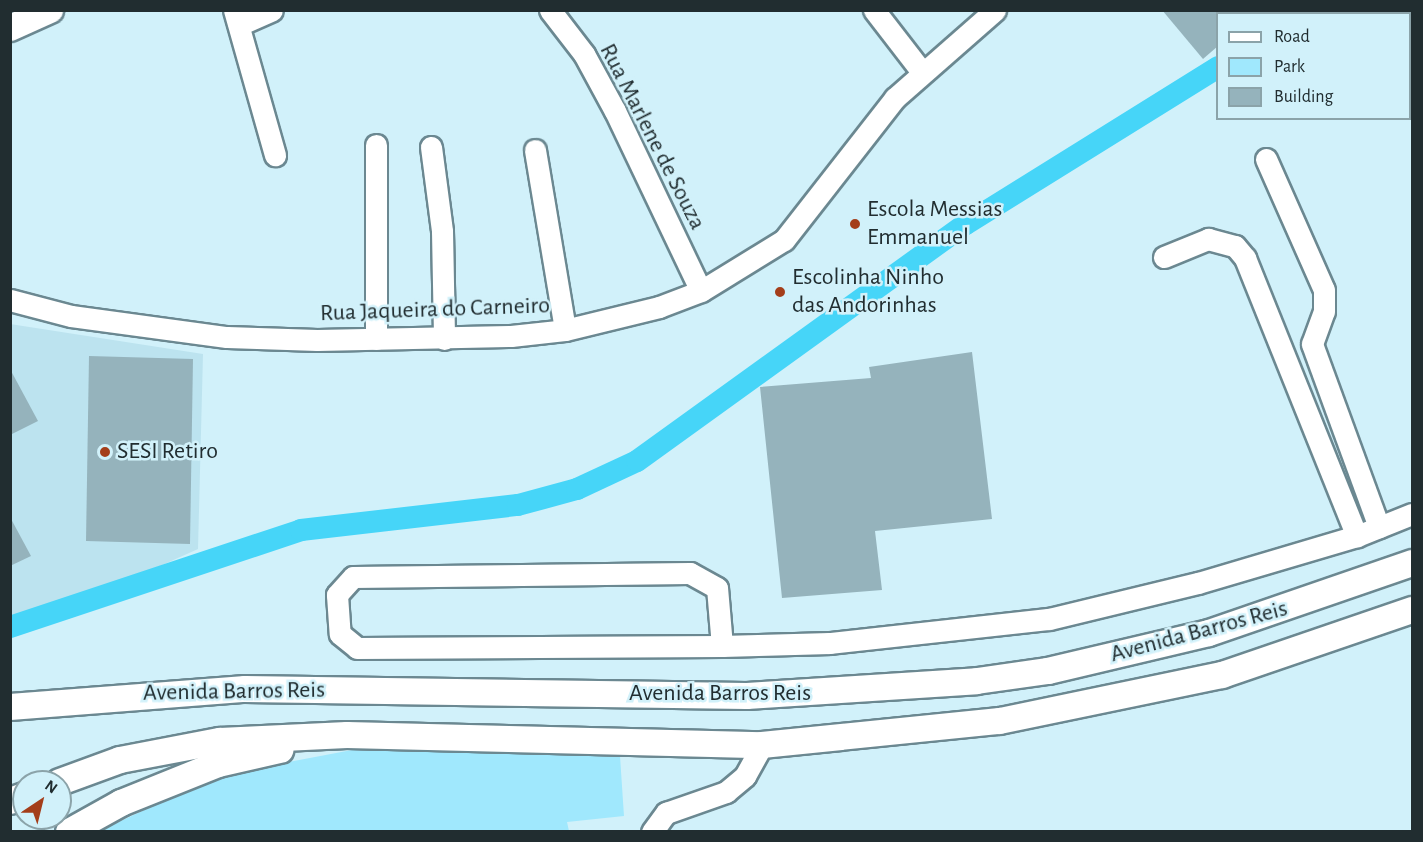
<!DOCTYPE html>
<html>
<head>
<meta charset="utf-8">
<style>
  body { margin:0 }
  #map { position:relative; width:1423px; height:842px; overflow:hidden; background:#d1f1fa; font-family:"Alegreya Sans",sans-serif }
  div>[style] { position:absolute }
  .built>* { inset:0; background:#bce3ef }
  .green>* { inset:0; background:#a0e8fd }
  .canal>* { height:22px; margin:-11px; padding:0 11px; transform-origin:11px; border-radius:11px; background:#46d5f8 }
  .building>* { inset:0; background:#95b3bc }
  .roads { filter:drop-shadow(2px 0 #6b8891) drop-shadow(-2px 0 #6b8891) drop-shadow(0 2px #6b8891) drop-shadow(0 -2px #6b8891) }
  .minor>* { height:21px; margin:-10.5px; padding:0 10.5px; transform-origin:10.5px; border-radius:10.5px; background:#fff }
  .major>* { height:26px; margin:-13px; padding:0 13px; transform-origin:13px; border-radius:13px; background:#fff }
  .dots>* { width:16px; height:16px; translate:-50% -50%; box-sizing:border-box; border:3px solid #d1f1fa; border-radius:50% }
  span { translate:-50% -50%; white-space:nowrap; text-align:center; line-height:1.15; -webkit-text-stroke:5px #d1f1fa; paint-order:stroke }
  .street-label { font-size:24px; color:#212d30 }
  .poi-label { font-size:24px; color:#212d30 }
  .left { translate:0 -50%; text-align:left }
  .frame { position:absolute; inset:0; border:12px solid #212d30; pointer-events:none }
  .legend { position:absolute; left:1216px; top:12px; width:195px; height:108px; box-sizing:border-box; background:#d1f1fa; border:2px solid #8ba3a9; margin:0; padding:8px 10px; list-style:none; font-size:18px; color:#212d30 }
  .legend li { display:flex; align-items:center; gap:12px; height:30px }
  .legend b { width:30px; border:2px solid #8ba3a9 }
  .north { position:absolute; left:12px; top:770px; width:60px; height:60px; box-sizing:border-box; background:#d1f1fa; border:2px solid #8ba3a9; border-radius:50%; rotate:35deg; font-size:16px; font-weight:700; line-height:24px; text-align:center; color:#212d30 }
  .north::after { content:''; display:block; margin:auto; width:21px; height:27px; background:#a43e1a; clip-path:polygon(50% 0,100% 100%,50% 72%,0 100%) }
</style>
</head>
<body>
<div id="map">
  <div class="built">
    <div style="clip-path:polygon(10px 324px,203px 354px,198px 549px,140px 575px,11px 617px)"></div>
  </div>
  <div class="green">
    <div style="clip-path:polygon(352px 750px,620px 756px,624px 816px,567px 822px,569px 831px,97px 832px,220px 775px)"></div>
  </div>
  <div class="canal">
    <div style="left:1304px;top:14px;width:6px;rotate:-39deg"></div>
    <div style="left:10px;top:627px;width:307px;rotate:-18.4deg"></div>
    <div style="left:301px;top:530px;width:218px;rotate:-6.6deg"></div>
    <div style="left:518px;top:505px;width:61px;rotate:-15.2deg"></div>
    <div style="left:577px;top:489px;width:66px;rotate:-25deg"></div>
    <div style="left:637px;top:461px;width:405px;rotate:-35.8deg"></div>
    <div style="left:966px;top:224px;width:297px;rotate:-31.9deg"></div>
  </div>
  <div class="building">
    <div style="clip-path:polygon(1162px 10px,1218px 10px,1218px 46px,1203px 59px)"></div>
    <div style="clip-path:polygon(972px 352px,992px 519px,875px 531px,882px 590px,782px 598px,760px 387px,871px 378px,869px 367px)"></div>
    <div style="clip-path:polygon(89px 356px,193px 359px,190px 544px,86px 541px)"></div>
    <div style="clip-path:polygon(10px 369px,38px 421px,10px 435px)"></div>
    <div style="clip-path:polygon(10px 517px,31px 556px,10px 566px)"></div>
  </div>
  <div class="roads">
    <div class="minor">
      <div style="left:234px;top:10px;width:151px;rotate:74.2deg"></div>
      <div style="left:550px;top:10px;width:56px;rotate:52.3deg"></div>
      <div style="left:584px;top:54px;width:65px;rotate:61.5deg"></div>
      <div style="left:615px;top:111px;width:199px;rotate:64.5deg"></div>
      <div style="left:874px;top:10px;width:78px;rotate:52.3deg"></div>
      <div style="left:239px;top:25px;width:36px;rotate:-24deg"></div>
      <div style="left:431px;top:147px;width:85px;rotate:82.5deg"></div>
      <div style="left:442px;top:231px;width:108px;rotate:88.9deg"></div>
      <div style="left:535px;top:150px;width:182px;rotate:80.5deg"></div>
      <div style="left:1266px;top:159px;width:143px;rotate:66.1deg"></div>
      <div style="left:1324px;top:290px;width:21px;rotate:90deg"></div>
      <div style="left:1324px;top:311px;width:35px;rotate:110deg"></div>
      <div style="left:1312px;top:344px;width:195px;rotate:69.9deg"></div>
      <div style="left:1164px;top:257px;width:48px;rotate:-22.2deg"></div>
      <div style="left:1208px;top:239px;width:28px;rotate:15deg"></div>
      <div style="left:1235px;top:246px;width:16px;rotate:50deg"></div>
      <div style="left:1245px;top:258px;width:300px;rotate:68.1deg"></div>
      <div style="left:10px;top:300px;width:63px;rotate:14.7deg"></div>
      <div style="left:71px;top:316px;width:157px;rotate:7.7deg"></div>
      <div style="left:227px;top:337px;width:90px;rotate:1.9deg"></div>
      <div style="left:317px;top:340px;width:194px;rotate:-1.2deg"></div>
      <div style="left:511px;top:336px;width:54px;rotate:-6.3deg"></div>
      <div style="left:565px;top:330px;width:97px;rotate:-13.7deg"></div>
      <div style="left:659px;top:307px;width:45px;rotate:-20.9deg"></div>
      <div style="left:701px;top:291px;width:97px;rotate:-31.6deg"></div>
      <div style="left:784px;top:240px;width:180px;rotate:-52deg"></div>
      <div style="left:895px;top:98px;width:133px;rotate:-41.3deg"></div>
      <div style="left:376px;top:339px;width:194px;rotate:-90deg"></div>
      <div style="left:722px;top:646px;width:58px;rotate:-94.9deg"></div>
      <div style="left:717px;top:588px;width:31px;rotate:-151deg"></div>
      <div style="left:690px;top:573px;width:337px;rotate:179.3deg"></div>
      <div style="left:353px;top:577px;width:24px;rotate:132deg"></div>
      <div style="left:337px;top:595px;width:39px;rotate:86deg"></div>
      <div style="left:340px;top:634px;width:22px;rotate:39deg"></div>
      <div style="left:357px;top:648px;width:365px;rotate:-0.3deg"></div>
      <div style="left:722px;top:646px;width:108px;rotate:-1.6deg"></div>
      <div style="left:830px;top:643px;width:220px;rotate:-6.3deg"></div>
      <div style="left:1049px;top:619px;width:153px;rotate:-13.6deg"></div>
      <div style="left:1198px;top:583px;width:166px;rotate:-16.5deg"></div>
      <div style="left:1357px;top:536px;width:59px;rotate:-21.8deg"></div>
      <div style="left:652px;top:832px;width:24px;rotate:-54deg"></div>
      <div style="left:666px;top:813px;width:64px;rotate:-19.3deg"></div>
      <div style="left:726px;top:792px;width:25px;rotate:-40deg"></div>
      <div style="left:745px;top:776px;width:35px;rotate:-61deg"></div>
    </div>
    <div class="major">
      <div style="left:10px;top:28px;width:44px;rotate:-24.2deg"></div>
      <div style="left:10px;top:707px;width:236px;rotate:-4.4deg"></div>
      <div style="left:245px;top:689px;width:502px;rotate:0.8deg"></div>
      <div style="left:747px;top:696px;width:230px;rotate:-3.7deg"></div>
      <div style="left:977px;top:681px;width:72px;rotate:-8deg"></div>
      <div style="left:1048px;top:671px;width:165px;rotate:-13.3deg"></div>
      <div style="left:1209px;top:633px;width:215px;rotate:-19deg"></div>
      <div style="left:60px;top:782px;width:64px;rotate:-20.1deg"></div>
      <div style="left:120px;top:760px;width:102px;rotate:-10.8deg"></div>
      <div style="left:220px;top:741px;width:127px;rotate:-2.7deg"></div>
      <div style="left:347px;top:735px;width:415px;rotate:1.4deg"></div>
      <div style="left:762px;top:745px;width:239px;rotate:-5.8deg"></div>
      <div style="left:1000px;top:721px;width:227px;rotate:-11.7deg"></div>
      <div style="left:1222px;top:675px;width:201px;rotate:-18.9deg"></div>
      <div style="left:10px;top:801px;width:15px;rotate:-20deg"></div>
      <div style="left:69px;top:832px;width:60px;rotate:-29.1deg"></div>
      <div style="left:121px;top:803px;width:105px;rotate:-21.9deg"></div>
      <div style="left:218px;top:764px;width:64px;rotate:-12.7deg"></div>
    </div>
  </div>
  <div class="dots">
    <div style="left:855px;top:224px;background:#a43e1a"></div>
    <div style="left:780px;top:292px;background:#a43e1a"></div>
    <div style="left:105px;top:452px;background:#a43e1a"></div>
  </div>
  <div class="street-label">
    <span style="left:652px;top:137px;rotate:63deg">Rua Marlene de Souza</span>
    <span style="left:435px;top:310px;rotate:-2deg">Rua Jaqueira do Carneiro</span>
    <span style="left:1199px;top:632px;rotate:-15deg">Avenida Barros Reis</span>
    <span style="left:234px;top:692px;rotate:-1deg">Avenida Barros Reis</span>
    <span style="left:720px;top:694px">Avenida Barros Reis</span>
  </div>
  <div class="poi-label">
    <span class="left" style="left:867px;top:224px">Escola Messias<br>Emmanuel</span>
    <span class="left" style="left:792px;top:292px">Escolinha Ninho<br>das Andorinhas</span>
    <span class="left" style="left:117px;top:452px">SESI Retiro</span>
  </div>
  <div class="frame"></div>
  <ul class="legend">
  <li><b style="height:8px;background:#fff"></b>Road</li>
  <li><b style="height:16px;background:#a0e8fd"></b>Park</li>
  <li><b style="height:16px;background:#95b3bc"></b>Building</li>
  </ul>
  <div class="north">N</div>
</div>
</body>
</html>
